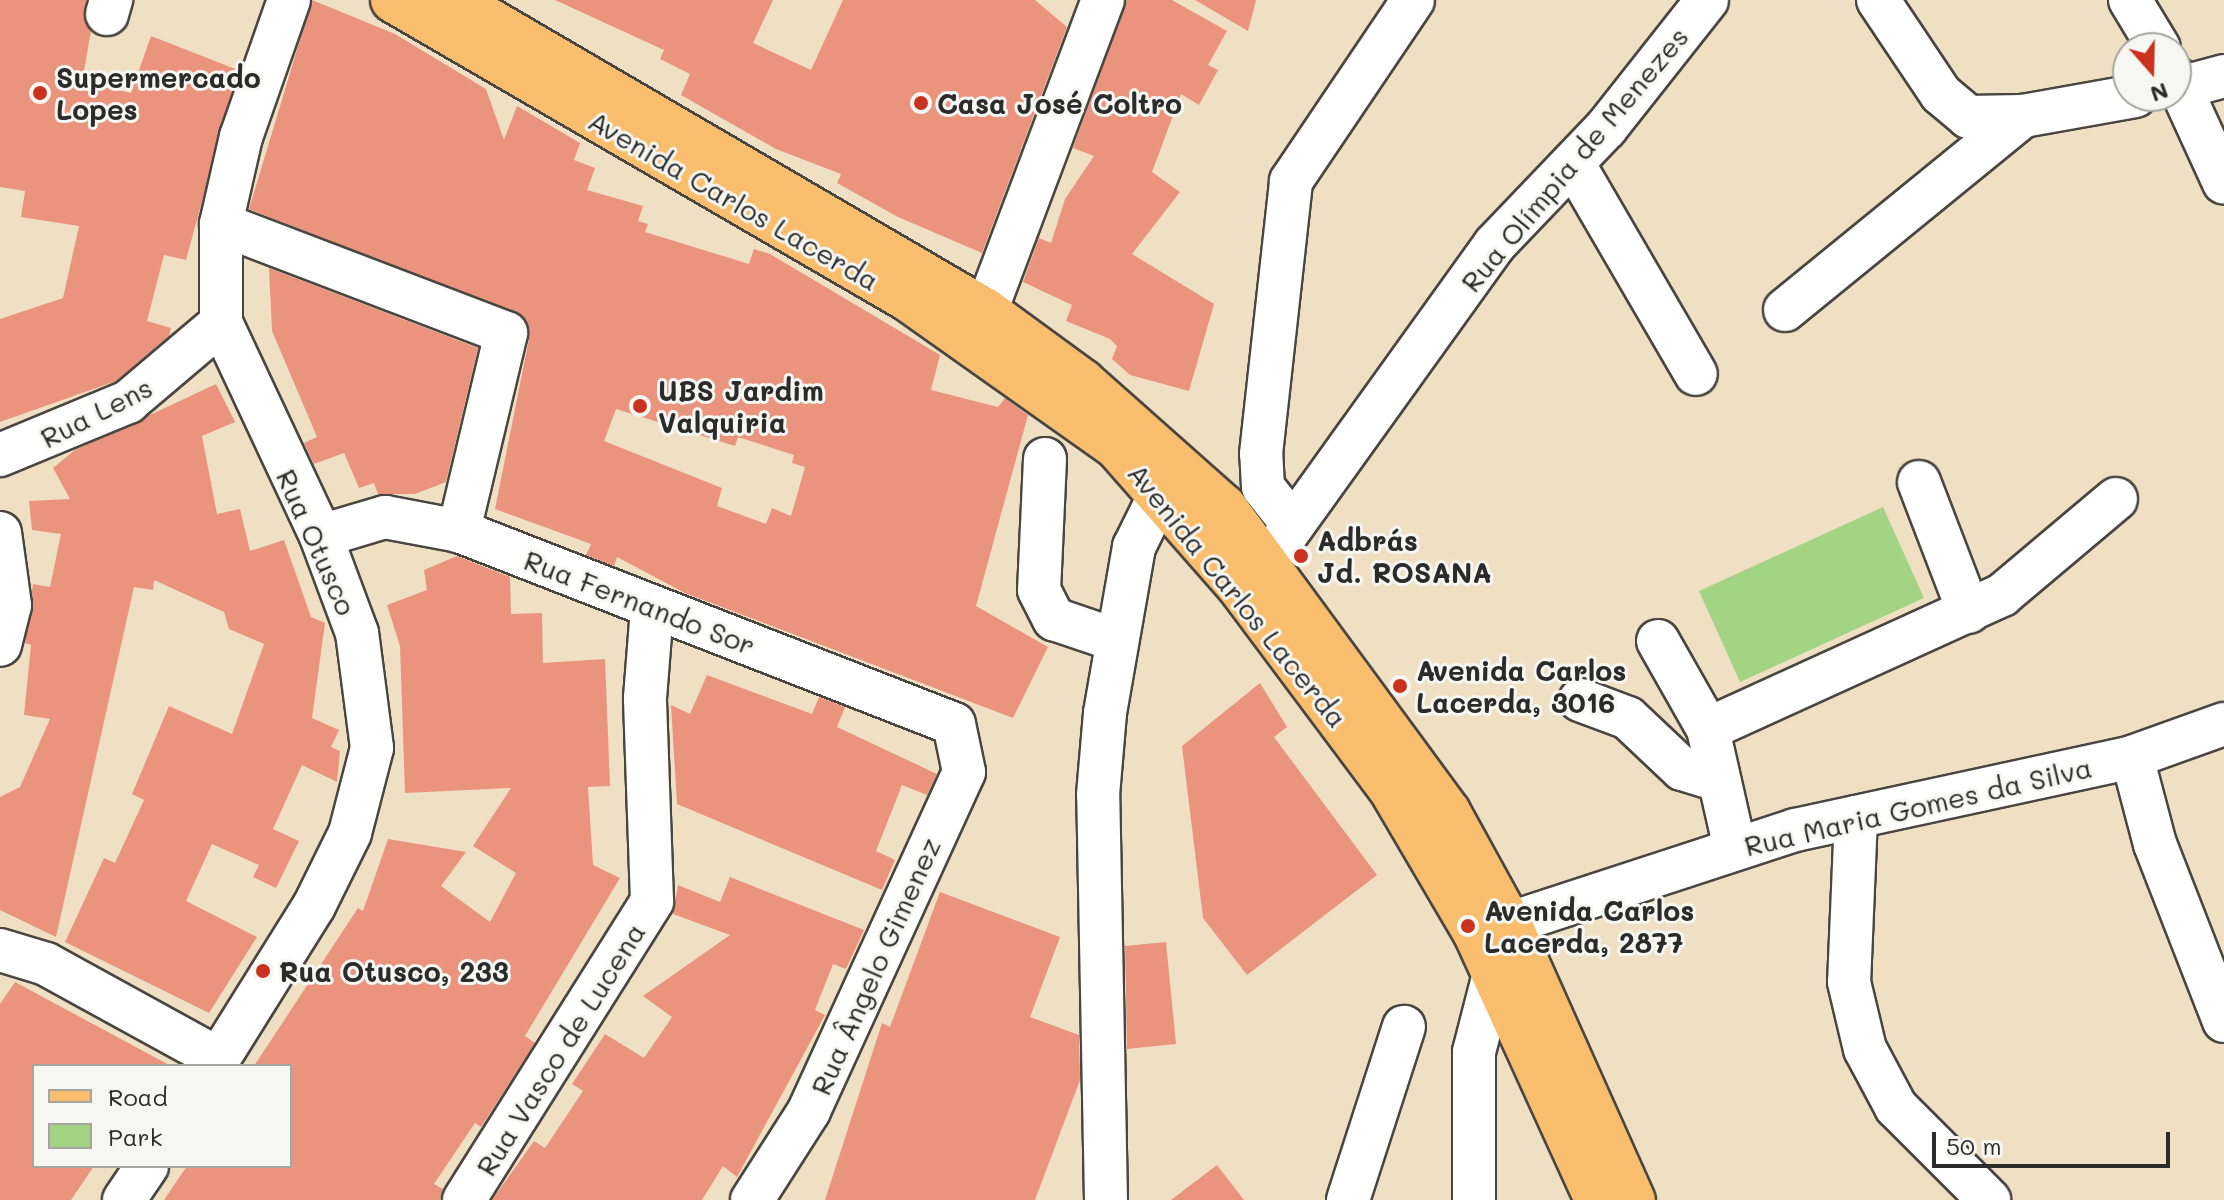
<!DOCTYPE html>
<html>
<head>
<meta charset="utf-8">
<style>
  body { margin:0 }
  #map { position:relative; width:2224px; height:1200px; overflow:hidden; background:#f0e0c3; font-family:Mali,sans-serif }
  div>[style] { position:absolute }
  .green>* { inset:0; background:#a3d483 }
  .building>* { inset:0; background:#ea947e }
  .roads { filter:drop-shadow(2px 0 #494642) drop-shadow(-2px 0 #494642) drop-shadow(0 2px #494642) drop-shadow(0 -2px #494642) }
  .minor>* { height:42px; margin:-21px; padding:0 21px; transform-origin:21px; border-radius:21px; background:#fff }
  .major>* { height:44px; margin:-22px; padding:0 22px; transform-origin:22px; border-radius:22px; background:#f9be6d }
  .dots>* { width:22px; height:22px; translate:-50% -50%; box-sizing:border-box; border:4px solid #f6f6f2; border-radius:50% }
  span { translate:-50% -50%; white-space:nowrap; text-align:center; line-height:1.15; -webkit-text-stroke:6px #f6f6f2; paint-order:stroke }
  .poi-label { font-size:28px; color:#2b2b2b; font-weight:700 }
  .left { translate:0 -50%; text-align:left }
  .street-label { font-size:28px; color:#2b2b2b }
  .legend { position:absolute; left:32px; top:1064px; width:260px; height:104px; box-sizing:border-box; background:#f6f6f2; border:2px solid #a5a5a2; margin:0; padding:10px 14px; list-style:none; font-size:24px; color:#2b2b2b }
  .legend li { display:flex; align-items:center; gap:16px; height:40px }
  .legend b { width:40px; border:2px solid #a5a5a2 }
  .north { position:absolute; left:2112px; top:32px; width:80px; height:80px; box-sizing:border-box; background:#f6f6f2; border:2px solid #a5a5a2; border-radius:50%; rotate:160deg; font-size:22px; font-weight:700; line-height:32px; text-align:center; color:#2b2b2b }
  .north::after { content:''; display:block; margin:auto; width:28px; height:36px; background:#c8321e; clip-path:polygon(50% 0,100% 100%,50% 72%,0 100%) }
  .scale { position:absolute; left:1932px; top:1132px; width:238px; height:36px; box-sizing:border-box; border:4px solid #2b2b2b; border-top:0; padding-left:10px; font-size:24px; line-height:28px; white-space:nowrap; color:#2b2b2b; -webkit-text-stroke:6px #f6f6f2; paint-order:stroke }
</style>
</head>
<body>
<div id="map">
  <div class="green">
    <div style="clip-path:polygon(1883px 507px,1924px 598px,1740px 682px,1699px 591px)"></div>
  </div>
  <div class="building">
    <div style="clip-path:polygon(0 0,86px 0,91px 31px,82px 82px,131px 93px,151px 36px,238px 70px,186px 260px,164px 255px,147px 321px,171px 328px,169px 336px,116px 381px,0 422px,0 319px,63px 298px,79px 226px,21px 217px,25px 191px,0 187px)"></div>
    <div style="clip-path:polygon(evenodd,312px 0,395px 34px,486px 89px,504px 140px,517px 106px,580px 143px,574px 160px,595px 168px,587px 190px,643px 206px,638px 221px,648px 224px,645px 232px,749px 264px,754px 249px,770px 254px,940px 355px,931px 390px,998px 407px,1005px 398px,1028px 415px,976px 606px,1048px 647px,1013px 718px,685px 593px,617px 557px,614px 566px,586px 555px,591px 544px,495px 509px,529px 339px,524px 318px,249px 209px,312px 0,616px 409px,735px 446px,738px 437px,794px 455px,792px 463px,805px 467px,791px 516px,772px 508px,766px 524px,717px 506px,722px 488px,604px 441px,616px 409px)"></div>
    <div style="clip-path:polygon(555px 0,773px 0,753px 43px,811px 70px,843px 0,1035px 0,1067px 27px,982px 253px,898px 217px,837px 183px,841px 174px,776px 149px,681px 95px,690px 74px,660px 59px,664px 50px)"></div>
    <div style="clip-path:polygon(1127px 0,1172px 0,1227px 31px,1208px 65px,1218px 70px,1199px 105px,1181px 94px,1152px 172px,1180px 192px,1132px 254px,1214px 304px,1189px 391px,1130px 375px,1112px 359px,1117px 346px,1110px 339px,1066px 321px,1072px 305px,1023px 282px,1039px 238px,1051px 243px,1065px 199px,1094px 156px,1073px 148px)"></div>
    <div style="clip-path:polygon(1195px 0,1256px 0,1248px 31px)"></div>
    <div style="clip-path:polygon(269px 268px,478px 348px,446px 482px,415px 494px,378px 494px,374px 483px,359px 488px,344px 453px,314px 464px,304px 443px,317px 437px,272px 331px)"></div>
    <div style="clip-path:polygon(216px 384px,235px 422px,202px 436px,217px 514px,240px 509px,250px 551px,284px 540px,311px 617px,325px 623px,312px 718px,339px 730px,331px 747px,340px 751px,337px 782px,302px 765px,273px 829px,299px 841px,276px 888px,253px 877px,259px 865px,212px 844px,186px 901px,257px 937px,209px 1013px,65px 942px,104px 858px,115px 863px,144px 800px,132px 794px,169px 706px,232px 734px,264px 644px,229px 629px,224px 612px,154px 580px,153px 590px,134px 587px,56px 937px,0 910px,0 797px,20px 787px,50px 719px,24px 715px,31px 645px,25px 643px,33px 584px,50px 587px,61px 534px,32px 530px,29px 501px,70px 499px,53px 468px,75px 450px)"></div>
    <div style="clip-path:polygon(457px 556px,510px 577px,511px 614px,542px 613px,543px 663px,605px 659px,610px 786px,588px 787px,593px 865px,620px 878px,525px 1036px,535px 1043px,481px 1127px,475px 1123px,434px 1184px,443px 1189px,440px 1200px,164px 1200px,187px 1166px,290px 1166px,290px 1066px,254px 1066px,358px 908px,363px 911px,388px 839px,466px 852px,441px 886px,490px 922px,516px 873px,473px 846px,511px 788px,405px 793px,400px 646px,387px 605px,427px 590px,424px 570px)"></div>
    <div style="clip-path:polygon(707px 675px,812px 714px,819px 697px,845px 707px,837px 727px,937px 774px,927px 795px,902px 785px,876px 851px,895px 860px,882px 890px,677px 804px,671px 705px,690px 714px)"></div>
    <div style="clip-path:polygon(1260px 683px,1287px 727px,1274px 737px,1377px 875px,1247px 975px,1203px 918px,1182px 746px)"></div>
    <div style="clip-path:polygon(730px 877px,864px 930px,846px 969px,833px 964px,815px 1010px,825px 1015px,737px 1177px,723px 1166px,702px 1200px,492px 1200px,534px 1141px,545px 1148px,583px 1091px,572px 1084px,605px 1034px,644px 1058px,672px 1017px,643px 996px,730px 935px,673px 914px,678px 885px,720px 902px)"></div>
    <div style="clip-path:polygon(940px 892px,1060px 937px,1030px 1017px,1079px 1035px,1080px 1080px,1035px 1200px,825px 1200px,882px 1023px,890px 1027px)"></div>
    <div style="clip-path:polygon(1166px 942px,1176px 1044px,1127px 1049px,1125px 946px)"></div>
    <div style="clip-path:polygon(15px 982px,171px 1066px,34px 1066px,34px 1166px,94px 1166px,71px 1200px,0 1200px,0 1004px)"></div>
    <div style="clip-path:polygon(1217px 1165px,1244px 1200px,1171px 1200px)"></div>
  </div>
  <div class="roads">
    <div class="minor">
      <div style="left:1878px;top:0;width:113px;rotate:56.2deg"></div>
      <div style="left:1941px;top:94px;width:35px;rotate:40deg"></div>
      <div style="left:1968px;top:117px;width:55px;rotate:-1deg"></div>
      <div style="left:2023px;top:116px;width:114px;rotate:-10.1deg"></div>
      <div style="left:2130px;top:0;width:56px;rotate:58.9deg"></div>
      <div style="left:107px;top:14px;width:15px;rotate:-74deg"></div>
      <div style="left:2176px;top:78px;width:115px;rotate:65.4deg"></div>
      <div style="left:2176px;top:89px;width:50px;rotate:-15.2deg"></div>
      <div style="left:1573px;top:163px;width:244px;rotate:59.8deg"></div>
      <div style="left:221px;top:224px;width:305px;rotate:20.9deg"></div>
      <div style="left:506px;top:333px;width:204px;rotate:103.4deg"></div>
      <div style="left:1785px;top:310px;width:307px;rotate:-39.2deg"></div>
      <div style="left:986px;top:311px;width:332px;rotate:-69.4deg"></div>
      <div style="left:0;top:455px;width:139px;rotate:-22.5deg"></div>
      <div style="left:128px;top:402px;width:122px;rotate:-40.3deg"></div>
      <div style="left:1045px;top:459px;width:131px;rotate:92.6deg"></div>
      <div style="left:1039px;top:590px;width:33px;rotate:63deg"></div>
      <div style="left:1054px;top:619px;width:65px;rotate:18.7deg"></div>
      <div style="left:1919px;top:482px;width:139px;rotate:69deg"></div>
      <div style="left:1293px;top:525px;width:48px;rotate:-128.3deg"></div>
      <div style="left:1263px;top:487px;width:33px;rotate:-93deg"></div>
      <div style="left:1261px;top:454px;width:275px;rotate:-83.7deg"></div>
      <div style="left:1291px;top:181px;width:218px;rotate:-56deg"></div>
      <div style="left:0;top:533px;width:73px;rotate:82.1deg"></div>
      <div style="left:10px;top:605px;width:41px;rotate:104deg"></div>
      <div style="left:321px;top:536px;width:67px;rotate:-16.5deg"></div>
      <div style="left:385px;top:517px;width:75px;rotate:10.7deg"></div>
      <div style="left:459px;top:531px;width:531px;rotate:21.3deg"></div>
      <div style="left:954px;top:724px;width:49px;rotate:78.2deg"></div>
      <div style="left:964px;top:772px;width:373px;rotate:114.6deg"></div>
      <div style="left:809px;top:1111px;width:106px;rotate:122.6deg"></div>
      <div style="left:1240px;top:585px;width:38px;rotate:-42deg"></div>
      <div style="left:1268px;top:560px;width:389px;rotate:-54.3deg"></div>
      <div style="left:1495px;top:244px;width:161px;rotate:-46.3deg"></div>
      <div style="left:1606px;top:128px;width:163px;rotate:-51.7deg"></div>
      <div style="left:1658px;top:641px;width:101px;rotate:60.4deg"></div>
      <div style="left:1708px;top:729px;width:123px;rotate:77.3deg"></div>
      <div style="left:1580px;top:700px;width:51px;rotate:20.6deg"></div>
      <div style="left:1628px;top:718px;width:74px;rotate:43.4deg"></div>
      <div style="left:1682px;top:769px;width:34px;rotate:17deg"></div>
      <div style="left:1708px;top:729px;width:323px;rotate:-24.5deg"></div>
      <div style="left:2002px;top:595px;width:149px;rotate:-40.1deg"></div>
      <div style="left:2132px;top:757px;width:90px;rotate:75.2deg"></div>
      <div style="left:2155px;top:844px;width:190px;rotate:68.7deg"></div>
      <div style="left:1856px;top:817px;width:165px;rotate:92.4deg"></div>
      <div style="left:1849px;top:982px;width:69px;rotate:76.6deg"></div>
      <div style="left:1865px;top:1049px;width:66px;rotate:61.9deg"></div>
      <div style="left:1896px;top:1107px;width:132px;rotate:45deg"></div>
      <div style="left:1477px;top:934px;width:335px;rotate:-18.1deg"></div>
      <div style="left:1795px;top:830px;width:345px;rotate:-12.2deg"></div>
      <div style="left:2132px;top:757px;width:98px;rotate:-19.7deg"></div>
      <div style="left:0;top:950px;width:48px;rotate:16.9deg"></div>
      <div style="left:46px;top:964px;width:197px;rotate:28.8deg"></div>
      <div style="left:214px;top:1066px;width:189px;rotate:-58deg"></div>
      <div style="left:314px;top:906px;width:81px;rotate:-63.7deg"></div>
      <div style="left:350px;top:833px;width:88px;rotate:-75.5deg"></div>
      <div style="left:372px;top:748px;width:116px;rotate:-97.4deg"></div>
      <div style="left:357px;top:633px;width:103px;rotate:-110.4deg"></div>
      <div style="left:321px;top:536px;width:235px;rotate:-115.1deg"></div>
      <div style="left:221px;top:323px;width:99px;rotate:-90deg"></div>
      <div style="left:221px;top:224px;width:89px;rotate:-77.1deg"></div>
      <div style="left:241px;top:137px;width:145px;rotate:-70.7deg"></div>
      <div style="left:124px;top:1200px;width:41px;rotate:-55.9deg"></div>
      <div style="left:464px;top:1200px;width:353px;rotate:-57.8deg"></div>
      <div style="left:652px;top:901px;width:203px;rotate:-92deg"></div>
      <div style="left:645px;top:698px;width:88px;rotate:-85.5deg"></div>
      <div style="left:1106px;top:1200px;width:405px;rotate:-91.1deg"></div>
      <div style="left:1098px;top:795px;width:82px;rotate:-85.1deg"></div>
      <div style="left:1105px;top:713px;width:169px;rotate:-80.1deg"></div>
      <div style="left:1134px;top:547px;width:90px;rotate:-63.7deg"></div>
      <div style="left:1348px;top:1200px;width:182px;rotate:-72.1deg"></div>
      <div style="left:1474px;top:1200px;width:148px;rotate:-90deg"></div>
      <div style="left:1474px;top:1052px;width:81px;rotate:-75.6deg"></div>
      <div style="left:1494px;top:974px;width:26px;rotate:-43deg"></div>
    </div>
    <div class="major">
      <div style="left:393px;top:0;width:596px;rotate:30.14deg"></div>
      <div style="left:908px;top:299px;width:255px;rotate:35.3deg"></div>
      <div style="left:1116px;top:446px;width:186px;rotate:48.7deg"></div>
      <div style="left:1239px;top:586px;width:254px;rotate:53.2deg"></div>
      <div style="left:1391px;top:789px;width:168px;rotate:59.6deg"></div>
      <div style="left:1476px;top:934px;width:292px;rotate:65.5deg"></div>
      <div style="left:454px;top:0;width:616px;rotate:30.31deg"></div>
      <div style="left:986px;top:311px;width:120px;rotate:36.2deg"></div>
      <div style="left:1083px;top:382px;width:188px;rotate:41.6deg"></div>
      <div style="left:1224px;top:507px;width:378px;rotate:53.7deg"></div>
      <div style="left:1448px;top:812px;width:124px;rotate:61.2deg"></div>
      <div style="left:1508px;top:921px;width:306px;rotate:65.9deg"></div>
    </div>
  </div>
  <div class="dots">
    <div style="left:40px;top:93px;background:#c8321e"></div>
    <div style="left:921px;top:103px;background:#c8321e"></div>
    <div style="left:640px;top:406px;background:#c8321e"></div>
    <div style="left:1301px;top:556px;background:#c8321e"></div>
    <div style="left:1400px;top:686px;background:#c8321e"></div>
    <div style="left:1468px;top:926px;background:#c8321e"></div>
    <div style="left:263px;top:971px;background:#c8321e"></div>
  </div>
  <div class="poi-label">
    <span class="left" style="left:56px;top:93px">Supermercado<br>Lopes</span>
    <span class="left" style="left:937px;top:103px">Casa José Coltro</span>
    <span class="left" style="left:658px;top:406px">UBS Jardim<br>Valquiria</span>
    <span class="left" style="left:1317px;top:556px">Adbrás<br>Jd. ROSANA</span>
    <span class="left" style="left:1416px;top:686px">Avenida Carlos<br>Lacerda, 3016</span>
    <span class="left" style="left:1484px;top:926px">Avenida Carlos<br>Lacerda, 2877</span>
    <span class="left" style="left:279px;top:971px">Rua Otusco, 233</span>
  </div>
  <div class="street-label">
    <span style="left:1574px;top:159px;rotate:-50deg">Rua Olímpia de Menezes</span>
    <span style="left:734px;top:200px;rotate:30deg">Avenida Carlos Lacerda</span>
    <span style="left:96px;top:412px;rotate:-27deg">Rua Lens</span>
    <span style="left:317px;top:542px;rotate:66deg">Rua Otusco</span>
    <span style="left:1238px;top:595px;rotate:51deg">Avenida Carlos Lacerda</span>
    <span style="left:640px;top:602px;rotate:21deg">Rua Fernando Sor</span>
    <span style="left:1918px;top:806px;rotate:-13deg">Rua Maria Gomes da Silva</span>
    <span style="left:875px;top:966px;rotate:-66deg">Rua Ângelo Gimenez</span>
    <span style="left:560px;top:1049px;rotate:-58deg">Rua Vasco de Lucena</span>
  </div>
  <ul class="legend">
  <li><b style="height:10px;background:#f9be6d"></b>Road</li>
  <li><b style="height:22px;background:#a3d483"></b>Park</li>
  </ul>
  <div class="north">N</div>
  <div class="scale">50 m</div>
</div>
</body>
</html>
